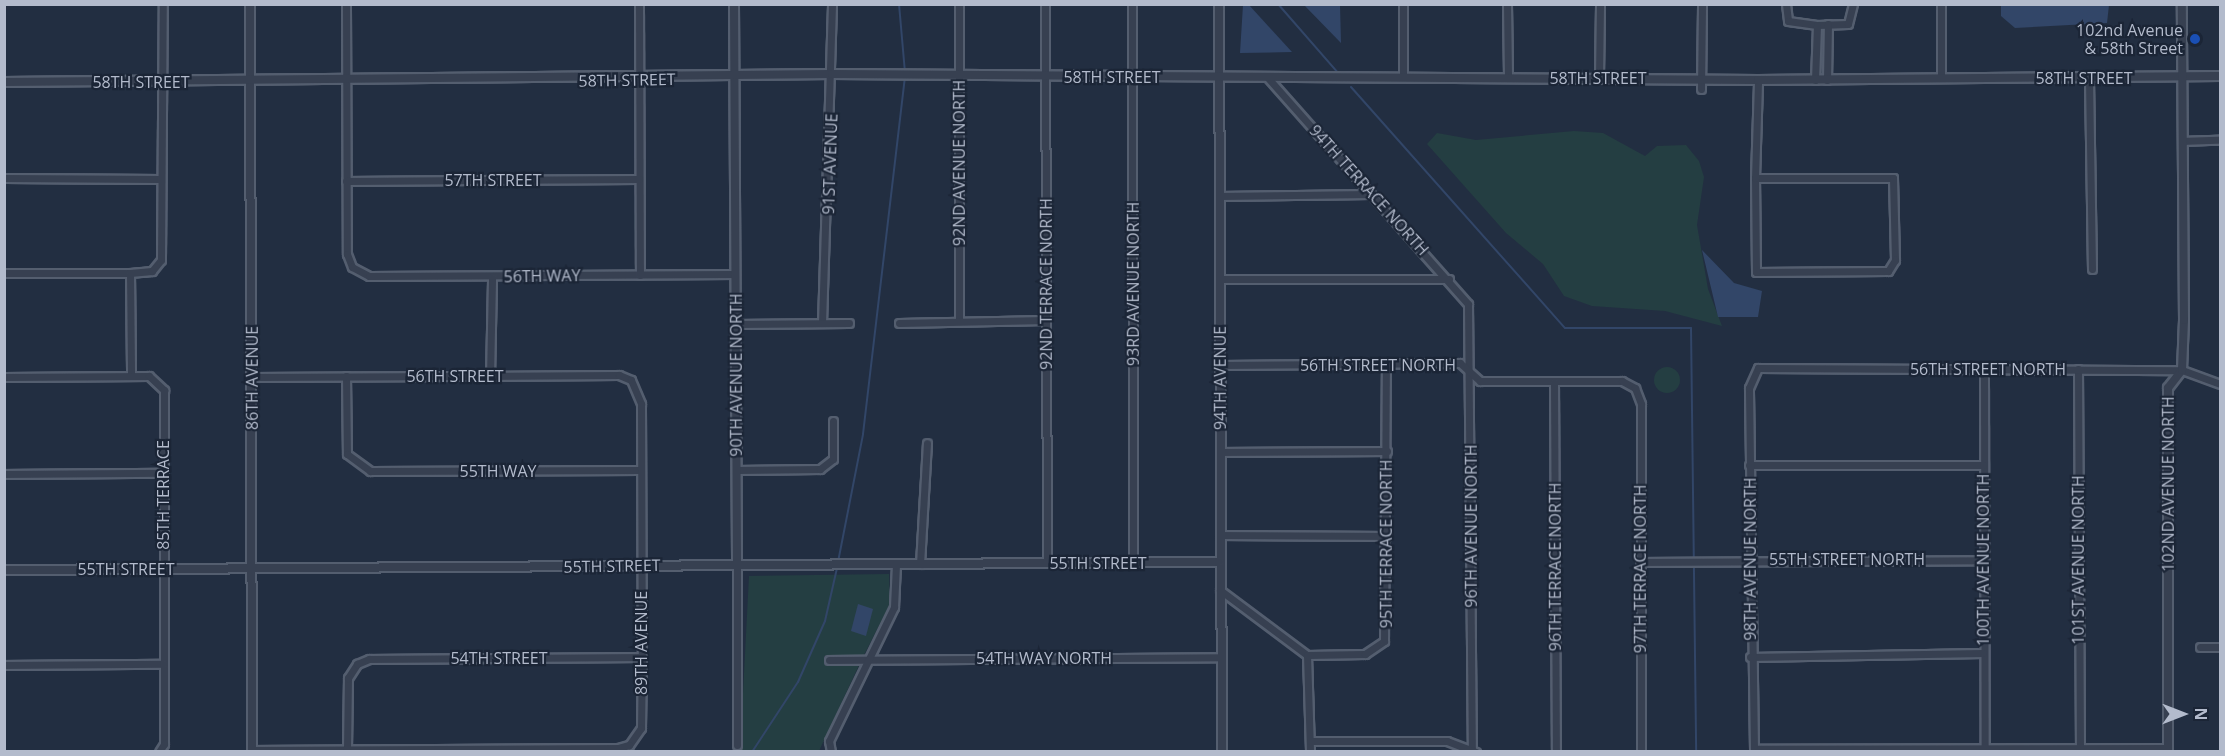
<!DOCTYPE html>
<html>
<head>
<meta charset="utf-8">
<style>
  body { margin:0 }
  #map { position:relative; width:2225px; height:756px; overflow:hidden; background:#222e41; font-family:"Open Sans",sans-serif }
  div>[style] { position:absolute }
  .green>* { inset:0; background:#243e42 }
  .round { border-radius:50% }
  .water>* { inset:0; background:#324668 }
  .stream>* { height:2px; margin:-1px; padding:0 1px; transform-origin:1px; border-radius:1px; background:#324668 }
  .roads { filter:drop-shadow(2px 0 #545e6f) drop-shadow(-2px 0 #545e6f) drop-shadow(0 2px #545e6f) drop-shadow(0 -2px #545e6f) }
  .minor>* { height:7px; margin:-3.5px; padding:0 3.5px; transform-origin:3.5px; border-radius:3.5px; background:#374051 }
  .tertiary>* { height:8px; margin:-4px; padding:0 4px; transform-origin:4px; border-radius:4px; background:#374051 }
  .dots>* { width:16px; height:16px; translate:-50% -50%; box-sizing:border-box; border:3px solid #1b2536; border-radius:50% }
  span { translate:-50% -50%; white-space:nowrap; text-align:center; line-height:1.15; -webkit-text-stroke:4.5px #1b2536; paint-order:stroke }
  .poi-label { font-size:16px; color:#b3bbcc }
  .right { translate:-100% -50%; text-align:right }
  .street-label { font-size:16px; color:#b3bbcc }
  .frame { position:absolute; inset:0; border:6px solid #b3bbcc; pointer-events:none }
  .north { position:absolute; left:2153px; top:684px; width:60px; height:60px; -webkit-text-stroke:4px #1b2536; paint-order:stroke; rotate:90deg; font-size:16px; font-weight:700; line-height:24px; text-align:center; color:#b3bbcc }
  .north::after { content:''; display:block; margin:auto; width:21px; height:27px; background:#b3bbcc; clip-path:polygon(50% 0,100% 100%,50% 72%,0 100%) }
</style>
</head>
<body>
<div id="map">
  <div class="green">
    <div style="clip-path:polygon(1574px 131px,1603px 133px,1645px 156px,1657px 146px,1686px 145px,1699px 161px,1704px 177px,1697px 225px,1708px 289px,1722px 326px,1665px 311px,1592px 306px,1564px 296px,1543px 264px,1506px 233px,1427px 144px,1437px 133px,1476px 140px)"></div>
    <div class="round" style="left:1654px;top:367px;width:26px;height:26px"></div>
    <div style="clip-path:polygon(889px 574px,890px 604px,864px 655px,824px 656px,824px 664px,860px 663px,819px 751px,740px 752px,749px 576px)"></div>
  </div>
  <div class="water">
    <div style="clip-path:polygon(1243px 5px,1249px 5px,1292px 52px,1240px 53px)"></div>
    <div style="clip-path:polygon(1304px 5px,1340px 5px,1341px 43px)"></div>
    <div style="clip-path:polygon(2001px 5px,2001px 4px,2109px 5px,2107px 23px,2015px 28px,2001px 16px)"></div>
    <div style="clip-path:polygon(1702px 250px,1734px 283px,1762px 291px,1758px 317px,1718px 317px)"></div>
    <div style="clip-path:polygon(858px 604px,873px 609px,866px 636px,851px 631px)"></div>
  </div>
  <div class="stream">
    <div style="left:899px;top:4px;width:69px;rotate:85deg"></div>
    <div style="left:1278px;top:4px;width:94px;rotate:48.9deg"></div>
    <div style="left:1351px;top:87px;width:322px;rotate:48.4deg"></div>
    <div style="left:1565px;top:328px;width:126px"></div>
    <div style="left:1691px;top:328px;width:424px;rotate:89.3deg"></div>
    <div style="left:838px;top:562px;width:130px;rotate:-78.9deg"></div>
    <div style="left:863px;top:434px;width:358px;rotate:-83.3deg"></div>
    <div style="left:752px;top:752px;width:84px;rotate:-56.7deg"></div>
    <div style="left:798px;top:682px;width:67px;rotate:-66.1deg"></div>
    <div style="left:825px;top:621px;width:54px;rotate:-77.2deg"></div>
  </div>
  <div class="roads">
    <div class="minor">
      <div style="left:346px;top:4px;width:250px;rotate:89.8deg"></div>
      <div style="left:347px;top:254px;width:14px;rotate:69deg"></div>
      <div style="left:352px;top:267px;width:19px;rotate:28deg"></div>
      <div style="left:369px;top:276px;width:366px;rotate:-0.3deg"></div>
      <div style="left:639px;top:4px;width:271px;rotate:89.8deg"></div>
      <div style="left:959px;top:4px;width:317px;rotate:90deg"></div>
      <div style="left:1045px;top:4px;width:559px;rotate:89.8deg"></div>
      <div style="left:1132px;top:4px;width:559px;rotate:89.9deg"></div>
      <div style="left:1507px;top:4px;width:74px;rotate:89.2deg"></div>
      <div style="left:1786px;top:4px;width:17px;rotate:83deg"></div>
      <div style="left:1788px;top:21px;width:29px;rotate:8deg"></div>
      <div style="left:1817px;top:25px;width:31px;rotate:-2deg"></div>
      <div style="left:1848px;top:24px;width:21px;rotate:-76deg"></div>
      <div style="left:1403px;top:77px;width:73px;rotate:-90deg"></div>
      <div style="left:1599px;top:77px;width:73px;rotate:-89.2deg"></div>
      <div style="left:1268px;top:78px;width:302px;rotate:48.5deg"></div>
      <div style="left:1468px;top:304px;width:445px;rotate:89.5deg"></div>
      <div style="left:1941px;top:78px;width:74px;rotate:-90deg"></div>
      <div style="left:2089px;top:79px;width:190px;rotate:89.1deg"></div>
      <div style="left:1815px;top:80px;width:55px;rotate:-87.9deg"></div>
      <div style="left:1827px;top:80px;width:56px;rotate:-89deg"></div>
      <div style="left:1701px;top:89px;width:85px;rotate:-89.3deg"></div>
      <div style="left:2184px;top:141px;width:36px;rotate:-2deg"></div>
      <div style="left:4px;top:178px;width:156px;rotate:0.4deg"></div>
      <div style="left:1755px;top:178px;width:138px"></div>
      <div style="left:1893px;top:178px;width:82px;rotate:88.6deg"></div>
      <div style="left:1895px;top:260px;width:13px;rotate:122deg"></div>
      <div style="left:1888px;top:271px;width:132px;rotate:179.6deg"></div>
      <div style="left:1756px;top:272px;width:94px;rotate:-90.6deg"></div>
      <div style="left:1755px;top:178px;width:98px;rotate:-88.2deg"></div>
      <div style="left:346px;top:181px;width:293px;rotate:-0.4deg"></div>
      <div style="left:1219px;top:196px;width:152px;rotate:-0.8deg"></div>
      <div style="left:4px;top:273px;width:126px"></div>
      <div style="left:130px;top:273px;width:22px;rotate:-5deg"></div>
      <div style="left:152px;top:271px;width:14px;rotate:-51deg"></div>
      <div style="left:161px;top:260px;width:256px;rotate:-89.6deg"></div>
      <div style="left:130px;top:273px;width:103px;rotate:89.4deg"></div>
      <div style="left:1220px;top:279px;width:229px"></div>
      <div style="left:822px;top:323px;width:319px;rotate:-88.2deg"></div>
      <div style="left:899px;top:323px;width:147px;rotate:-1.2deg"></div>
      <div style="left:735px;top:324px;width:114px;rotate:-0.5deg"></div>
      <div style="left:1220px;top:365px;width:240px;rotate:-0.5deg"></div>
      <div style="left:1460px;top:363px;width:27px;rotate:42deg"></div>
      <div style="left:1480px;top:381px;width:142px"></div>
      <div style="left:1622px;top:381px;width:15px;rotate:28deg"></div>
      <div style="left:1635px;top:388px;width:17px;rotate:69deg"></div>
      <div style="left:1641px;top:404px;width:348px;rotate:90deg"></div>
      <div style="left:1984px;top:369px;width:383px;rotate:89.9deg"></div>
      <div style="left:2078px;top:369px;width:383px;rotate:89.7deg"></div>
      <div style="left:346px;top:376px;width:78px;rotate:89.3deg"></div>
      <div style="left:347px;top:454px;width:29px;rotate:36deg"></div>
      <div style="left:370px;top:471px;width:271px;rotate:-0.2deg"></div>
      <div style="left:490px;top:376px;width:99px;rotate:-88.8deg"></div>
      <div style="left:4px;top:377px;width:145px;rotate:-0.4deg"></div>
      <div style="left:149px;top:376px;width:21px;rotate:43deg"></div>
      <div style="left:164px;top:390px;width:354px;rotate:90deg"></div>
      <div style="left:164px;top:744px;width:9px;rotate:122deg"></div>
      <div style="left:252px;top:377px;width:367px;rotate:-0.3deg"></div>
      <div style="left:619px;top:375px;width:13px;rotate:23deg"></div>
      <div style="left:631px;top:380px;width:26px;rotate:67deg"></div>
      <div style="left:641px;top:404px;width:253px;rotate:89.8deg"></div>
      <div style="left:642px;top:657px;width:71px;rotate:90.8deg"></div>
      <div style="left:641px;top:728px;width:21px;rotate:125deg"></div>
      <div style="left:629px;top:745px;width:11px;rotate:165deg"></div>
      <div style="left:618px;top:748px;width:366px;rotate:179.7deg"></div>
      <div style="left:1554px;top:382px;width:370px;rotate:89.7deg"></div>
      <div style="left:1220px;top:452px;width:167px;rotate:-0.3deg"></div>
      <div style="left:1749px;top:465px;width:234px"></div>
      <div style="left:736px;top:470px;width:84px;rotate:-0.7deg"></div>
      <div style="left:820px;top:469px;width:16px;rotate:-38deg"></div>
      <div style="left:833px;top:459px;width:38px;rotate:-90deg"></div>
      <div style="left:4px;top:474px;width:160px;rotate:-0.4deg"></div>
      <div style="left:1220px;top:535px;width:167px;rotate:0.3deg"></div>
      <div style="left:1640px;top:562px;width:343px;rotate:-0.3deg"></div>
      <div style="left:737px;top:564px;width:181px;rotate:90deg"></div>
      <div style="left:920px;top:564px;width:121px;rotate:-86.7deg"></div>
      <div style="left:1220px;top:590px;width:109px;rotate:36.8deg"></div>
      <div style="left:1307px;top:655px;width:97px;rotate:88.2deg"></div>
      <div style="left:2200px;top:647px;width:20px"></div>
      <div style="left:1307px;top:655px;width:58px;rotate:-1deg"></div>
      <div style="left:1365px;top:654px;width:23px;rotate:-34deg"></div>
      <div style="left:1384px;top:641px;width:277px;rotate:-89.6deg"></div>
      <div style="left:1750px;top:657px;width:233px;rotate:-1deg"></div>
      <div style="left:829px;top:660px;width:392px;rotate:-0.4deg"></div>
      <div style="left:4px;top:665px;width:160px;rotate:-0.4deg"></div>
      <div style="left:1310px;top:741px;width:137px"></div>
      <div style="left:1447px;top:741px;width:31px;rotate:21deg"></div>
      <div style="left:2168px;top:748px;width:414px;rotate:179.9deg"></div>
      <div style="left:1754px;top:749px;width:361px;rotate:-90.8deg"></div>
      <div style="left:1749px;top:388px;width:22px;rotate:-66deg"></div>
      <div style="left:1758px;top:368px;width:424px;rotate:0.3deg"></div>
      <div style="left:2182px;top:370px;width:40px;rotate:20.2deg"></div>
      <div style="left:347px;top:749px;width:71px;rotate:-89.2deg"></div>
      <div style="left:348px;top:678px;width:17px;rotate:-57deg"></div>
      <div style="left:357px;top:664px;width:13px;rotate:-23deg"></div>
      <div style="left:369px;top:659px;width:273px;rotate:-0.4deg"></div>
      <div style="left:831px;top:752px;width:11px;rotate:-100deg"></div>
      <div style="left:829px;top:741px;width:149px;rotate:-64.1deg"></div>
      <div style="left:894px;top:607px;width:43px;rotate:-87.3deg"></div>
    </div>
    <div class="tertiary">
      <div style="left:250px;top:4px;width:748px;rotate:89.85deg"></div>
      <div style="left:734px;top:4px;width:560px;rotate:89.69deg"></div>
      <div style="left:1219px;top:4px;width:748px;rotate:89.77deg"></div>
      <div style="left:4px;top:82px;width:828px;rotate:-0.55deg"></div>
      <div style="left:832px;top:74px;width:926px;rotate:0.37deg"></div>
      <div style="left:1758px;top:80px;width:462px;rotate:-0.5deg"></div>
      <div style="left:4px;top:570px;width:1216px;rotate:-0.38deg"></div>
      <div style="left:2168px;top:752px;width:364px;rotate:-90deg"></div>
      <div style="left:2168px;top:388px;width:23px;rotate:-52deg"></div>
      <div style="left:2182px;top:370px;width:50px;rotate:-87.7deg"></div>
      <div style="left:2184px;top:320px;width:316px;rotate:-90.4deg"></div>
    </div>
  </div>
  <div class="dots">
    <div style="left:2195px;top:39px;background:#1a4fb4"></div>
  </div>
  <div class="poi-label">
    <span class="right" style="left:2183px;top:39px">102nd Avenue<br>&amp; 58th Street</span>
  </div>
  <div class="street-label">
    <span style="left:1112px;top:77px">58TH STREET</span>
    <span style="left:1598px;top:78px">58TH STREET</span>
    <span style="left:2084px;top:78px">58TH STREET</span>
    <span style="left:627px;top:80px;rotate:-1deg">58TH STREET</span>
    <span style="left:141px;top:82px">58TH STREET</span>
    <span style="left:959px;top:163px;rotate:-90deg">92ND AVENUE NORTH</span>
    <span style="left:830px;top:164px;rotate:-88deg">91ST AVENUE</span>
    <span style="left:493px;top:180px">57TH STREET</span>
    <span style="left:1369px;top:190px;rotate:48deg">94TH TERRACE NORTH</span>
    <span style="left:542px;top:276px;rotate:-1deg">56TH WAY</span>
    <span style="left:1046px;top:284px;rotate:-90deg">92ND TERRACE NORTH</span>
    <span style="left:1133px;top:284px;rotate:-90deg">93RD AVENUE NORTH</span>
    <span style="left:1378px;top:365px">56TH STREET NORTH</span>
    <span style="left:1988px;top:369px">56TH STREET NORTH</span>
    <span style="left:736px;top:375px;rotate:-90deg">90TH AVENUE NORTH</span>
    <span style="left:455px;top:376px">56TH STREET</span>
    <span style="left:252px;top:378px;rotate:-90deg">86TH AVENUE</span>
    <span style="left:1220px;top:378px;rotate:-90deg">94TH AVENUE</span>
    <span style="left:498px;top:471px">55TH WAY</span>
    <span style="left:2168px;top:484px;rotate:-90deg">102ND AVENUE NORTH</span>
    <span style="left:163px;top:495px;rotate:-90deg">85TH TERRACE</span>
    <span style="left:1471px;top:526px;rotate:-90deg">96TH AVENUE NORTH</span>
    <span style="left:1386px;top:544px;rotate:-90deg">95TH TERRACE NORTH</span>
    <span style="left:1750px;top:559px;rotate:-90deg">98TH AVENUE NORTH</span>
    <span style="left:1847px;top:559px">55TH STREET NORTH</span>
    <span style="left:1983px;top:560px;rotate:-90deg">100TH AVENUE NORTH</span>
    <span style="left:2078px;top:560px;rotate:-90deg">101ST AVENUE NORTH</span>
    <span style="left:1098px;top:563px">55TH STREET</span>
    <span style="left:612px;top:566px;rotate:-1deg">55TH STREET</span>
    <span style="left:1555px;top:567px;rotate:-90deg">96TH TERRACE NORTH</span>
    <span style="left:126px;top:569px">55TH STREET</span>
    <span style="left:1640px;top:569px;rotate:-90deg">97TH TERRACE NORTH</span>
    <span style="left:641px;top:643px;rotate:-90deg">89TH AVENUE</span>
    <span style="left:499px;top:658px">54TH STREET</span>
    <span style="left:1044px;top:658px">54TH WAY NORTH</span>
  </div>
  <div class="frame"></div>
  <div class="north">N</div>
</div>
</body>
</html>
